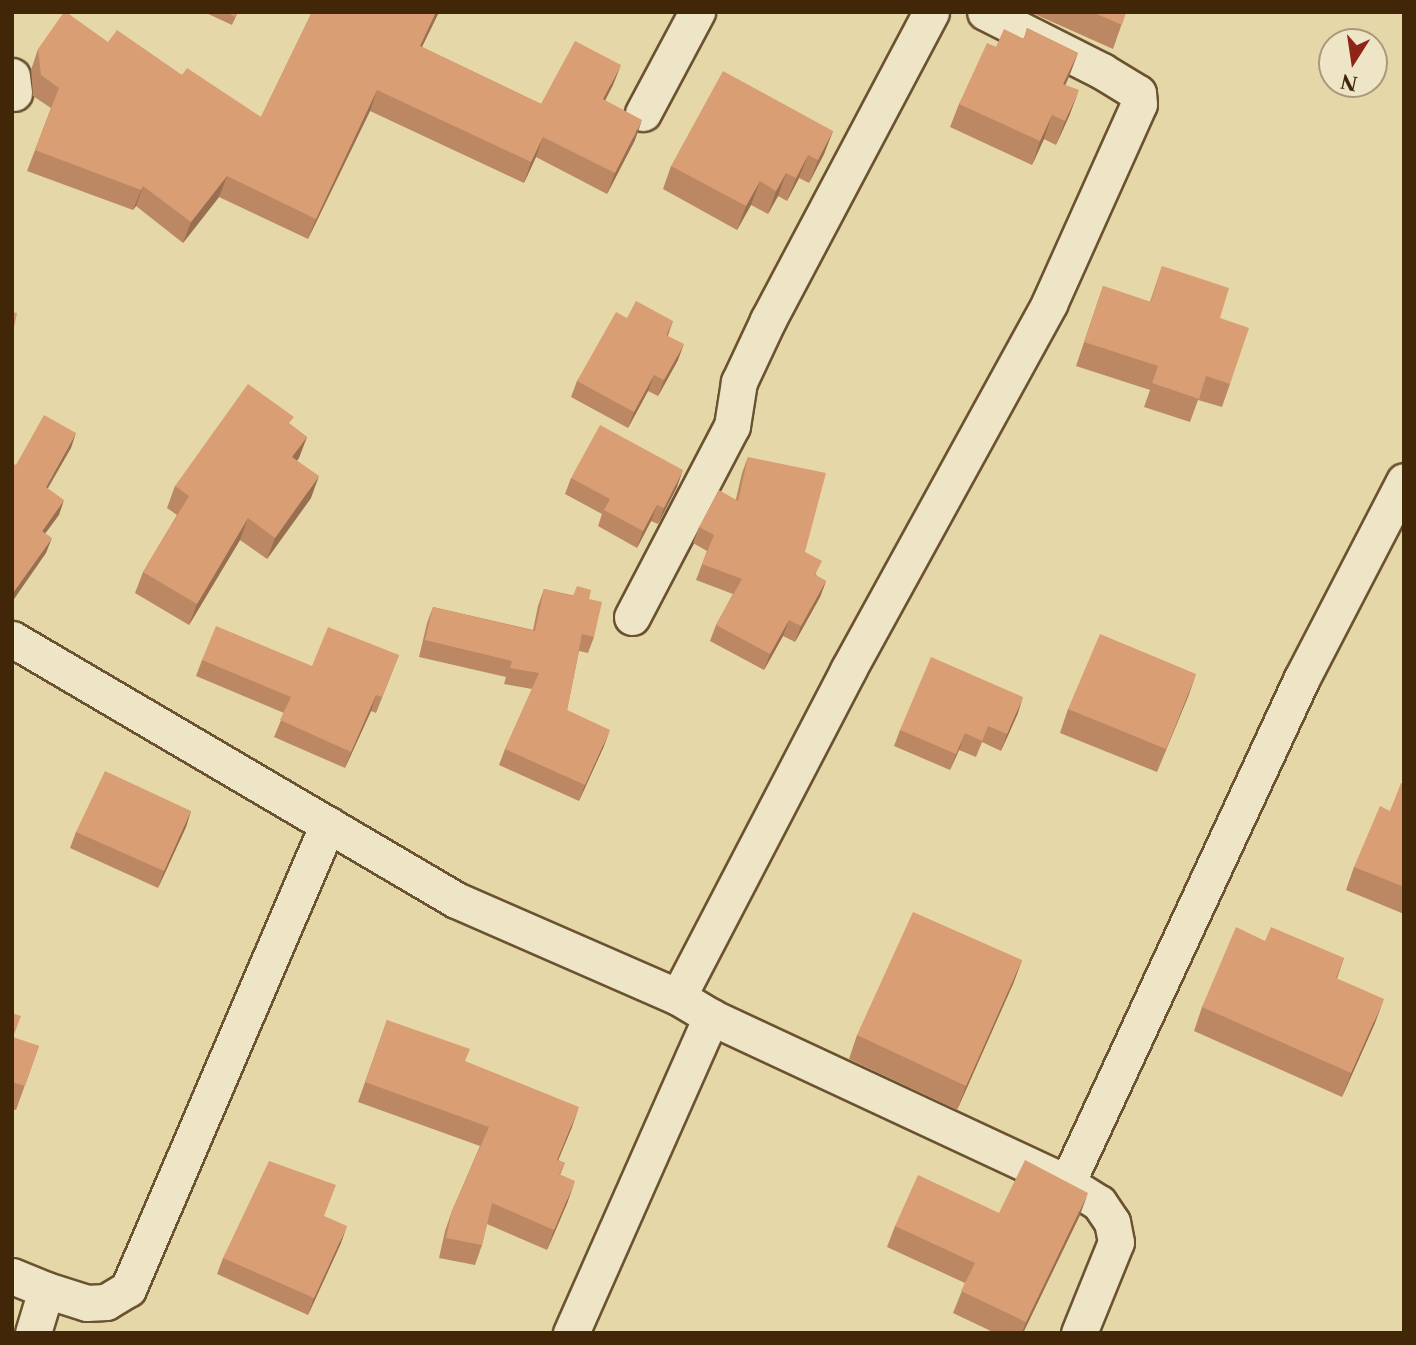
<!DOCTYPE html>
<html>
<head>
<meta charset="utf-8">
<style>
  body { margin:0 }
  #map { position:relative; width:1416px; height:1345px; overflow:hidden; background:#e5d7a8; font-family:"Libre Caslon Text",serif }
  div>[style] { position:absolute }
  .roads { filter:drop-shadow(2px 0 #6b5230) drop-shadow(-2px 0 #6b5230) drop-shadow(0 2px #6b5230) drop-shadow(0 -2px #6b5230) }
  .minor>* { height:35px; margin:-17.5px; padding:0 17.5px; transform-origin:17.5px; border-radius:17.5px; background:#eee5c6 }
  .wall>* { inset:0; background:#bb8863 }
  .shaded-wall>* { inset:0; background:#986f50 }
  .building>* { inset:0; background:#d99e73 }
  span { translate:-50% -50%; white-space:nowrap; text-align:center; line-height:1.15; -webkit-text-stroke:7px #eee5c6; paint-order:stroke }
  .frame { position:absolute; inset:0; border:14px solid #422608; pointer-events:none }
  .north { position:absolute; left:1318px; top:28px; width:70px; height:70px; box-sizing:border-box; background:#eee5c6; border:2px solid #a9997a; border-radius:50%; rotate:192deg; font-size:19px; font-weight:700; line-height:28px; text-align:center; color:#422608 }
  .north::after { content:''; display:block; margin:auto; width:24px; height:32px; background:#8f2418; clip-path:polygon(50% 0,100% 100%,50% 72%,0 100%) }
</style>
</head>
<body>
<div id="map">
  <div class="roads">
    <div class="minor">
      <div style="left:12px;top:76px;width:17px;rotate:83deg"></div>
      <div style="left:643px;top:113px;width:115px;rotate:-61.9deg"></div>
      <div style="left:632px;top:617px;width:216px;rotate:-62.4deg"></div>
      <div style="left:732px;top:426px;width:45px;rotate:-81deg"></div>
      <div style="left:739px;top:382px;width:68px;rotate:-64.9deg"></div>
      <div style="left:768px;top:320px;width:348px;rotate:-62.1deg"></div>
      <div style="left:12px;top:639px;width:515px;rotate:30.45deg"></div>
      <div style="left:456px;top:900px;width:242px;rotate:23.6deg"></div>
      <div style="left:678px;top:997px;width:39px;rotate:31deg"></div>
      <div style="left:711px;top:1017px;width:393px;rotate:25deg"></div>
      <div style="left:678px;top:997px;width:369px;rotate:-62.5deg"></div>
      <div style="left:848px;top:670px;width:418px;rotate:-61.2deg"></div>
      <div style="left:1049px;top:304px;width:219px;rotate:-65.8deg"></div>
      <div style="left:1139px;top:104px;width:11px;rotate:-95deg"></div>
      <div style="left:1138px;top:93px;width:42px;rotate:-148.6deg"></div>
      <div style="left:1102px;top:71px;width:131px;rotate:-153.2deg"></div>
      <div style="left:12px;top:1276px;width:37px;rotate:22deg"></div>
      <div style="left:33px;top:1333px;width:45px;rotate:-73.2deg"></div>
      <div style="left:46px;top:1290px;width:43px;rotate:17.6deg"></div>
      <div style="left:87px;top:1303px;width:19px;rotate:-3deg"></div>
      <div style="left:106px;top:1302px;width:26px;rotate:-31deg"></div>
      <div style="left:128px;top:1289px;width:506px;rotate:-66.73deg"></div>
      <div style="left:571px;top:1333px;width:346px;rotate:-66.1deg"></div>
      <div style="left:1079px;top:1333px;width:98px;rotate:-67.9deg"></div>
      <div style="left:1116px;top:1242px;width:20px;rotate:-101deg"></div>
      <div style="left:1112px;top:1222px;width:23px;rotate:-124deg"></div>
      <div style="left:1099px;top:1203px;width:38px;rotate:-148deg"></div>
      <div style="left:1067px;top:1183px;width:555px;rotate:-65.05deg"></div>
      <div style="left:1301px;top:680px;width:224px;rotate:-62.6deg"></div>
    </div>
  </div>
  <div class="wall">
    <div style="clip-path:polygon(204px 12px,238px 12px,232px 25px)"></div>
    <div style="clip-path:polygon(312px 12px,439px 12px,422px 47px,541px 104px,613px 85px,605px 100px,635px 140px,607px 194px,536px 157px,524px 183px,370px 111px,308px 239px,219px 197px,183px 243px,136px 206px,133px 210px,27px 171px,51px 108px,33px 96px,31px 70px,38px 49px,108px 42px,182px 75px,261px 117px)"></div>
    <div style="clip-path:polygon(1030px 12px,1126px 12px,1113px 49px)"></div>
    <div style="clip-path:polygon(1027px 28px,1078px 53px,1065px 84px,1070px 114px,1056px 145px,1044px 139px,1032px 165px,950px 127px,959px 104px,996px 47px,1024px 38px)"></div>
    <div style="clip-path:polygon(833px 131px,824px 154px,809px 183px,799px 178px,787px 201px,778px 196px,768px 214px,751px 205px,737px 230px,663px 189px,671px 166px)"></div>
    <div style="clip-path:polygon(1162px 266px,1220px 318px,1230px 384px,1222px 407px,1198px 400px,1190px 422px,1144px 407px,1150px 390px,1076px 366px,1103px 286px,1150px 302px)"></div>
    <div style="clip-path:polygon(627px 318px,673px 321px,668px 336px,678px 360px,658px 396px,648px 391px,628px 428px,571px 397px,577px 381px)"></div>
    <div style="clip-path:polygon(291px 425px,307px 437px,297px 461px,311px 498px,267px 559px,240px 540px,189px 625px,135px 593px,143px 572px,177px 515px,167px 508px,175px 486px)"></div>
    <div style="clip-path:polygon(748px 457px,805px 552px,817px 576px,826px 581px,820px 597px,795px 642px,783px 636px,764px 670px,710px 641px,716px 625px,733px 594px,696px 580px,707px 551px,693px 543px,699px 527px,736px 499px,742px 473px)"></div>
    <div style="clip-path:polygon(571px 478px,677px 487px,658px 524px,651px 521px,637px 548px,598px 526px,602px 514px,565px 494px)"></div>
    <div style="clip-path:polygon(544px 589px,589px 599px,594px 637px,588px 653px,579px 651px,567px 710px,604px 746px,579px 801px,499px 765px,505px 749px,532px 689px,504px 684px,506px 677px,419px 657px,427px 623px,433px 607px,533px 630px,538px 606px)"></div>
    <div style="clip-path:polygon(399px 655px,376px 713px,371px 711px,345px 768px,274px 737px,284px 713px,196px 676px,202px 660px,312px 666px)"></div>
    <div style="clip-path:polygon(1196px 674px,1157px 772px,1060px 733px,1068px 709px)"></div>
    <div style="clip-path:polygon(1018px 713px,1001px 751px,982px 742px,976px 757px,959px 750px,950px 770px,894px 746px,900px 730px)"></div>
    <div style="clip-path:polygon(1404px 784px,1404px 914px,1346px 890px,1354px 867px,1390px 811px)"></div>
    <div style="clip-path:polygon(191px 811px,186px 827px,158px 888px,70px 848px,76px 832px)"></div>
    <div style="clip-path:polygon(1265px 941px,1344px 958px,1337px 979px,1375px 1023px,1342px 1097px,1194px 1031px,1202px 1007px)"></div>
    <div style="clip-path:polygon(1022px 960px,1013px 984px,957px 1110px,849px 1059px,857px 1035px)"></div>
    <div style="clip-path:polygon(12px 1013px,13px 1038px,39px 1046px,16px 1110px,12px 1109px)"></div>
    <div style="clip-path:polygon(387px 1020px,465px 1061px,572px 1127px,558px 1160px,565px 1163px,560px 1175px,568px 1201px,547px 1250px,487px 1224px,482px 1245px,475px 1265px,439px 1258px,445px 1231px,452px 1211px,480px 1146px,358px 1102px)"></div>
    <div style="clip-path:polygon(999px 1213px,1080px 1215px,1023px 1333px,995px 1333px,953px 1313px,965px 1283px,887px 1247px,895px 1226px)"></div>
    <div style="clip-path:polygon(324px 1216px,341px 1243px,308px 1315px,217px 1274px,223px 1258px)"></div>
  </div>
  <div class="shaded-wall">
    <div style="clip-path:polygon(436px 12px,439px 12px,412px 67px,420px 46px)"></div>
    <div style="clip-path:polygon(1078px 53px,1069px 77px,1055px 107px,1063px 84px)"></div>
    <div style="clip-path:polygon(621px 65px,613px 85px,595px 120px,603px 99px)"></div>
    <div style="clip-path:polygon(377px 90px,370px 111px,308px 239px,316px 219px)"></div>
    <div style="clip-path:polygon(1079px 90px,1070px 114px,1056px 145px,1065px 121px)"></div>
    <div style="clip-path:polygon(1052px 115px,1044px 139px,1032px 165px,1040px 141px)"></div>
    <div style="clip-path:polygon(642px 120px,635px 140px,607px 194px,615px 173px)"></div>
    <div style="clip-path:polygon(833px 131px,824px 154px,809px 183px,818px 160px)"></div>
    <div style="clip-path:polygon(543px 137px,536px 157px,524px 183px,531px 162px)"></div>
    <div style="clip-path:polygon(808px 155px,799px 178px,787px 201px,796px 178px)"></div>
    <div style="clip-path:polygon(786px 173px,778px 196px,768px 214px,776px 191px)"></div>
    <div style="clip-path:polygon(227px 176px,219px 197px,183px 243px,191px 222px)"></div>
    <div style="clip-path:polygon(760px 181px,751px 205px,737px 230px,746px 206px)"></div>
    <div style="clip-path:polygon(143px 186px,136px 206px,133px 210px,141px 190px)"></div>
    <div style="clip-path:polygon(684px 344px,678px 360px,658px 396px,664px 380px)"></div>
    <div style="clip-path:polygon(654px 375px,648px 391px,628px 428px,634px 412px)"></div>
    <div style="clip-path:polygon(76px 433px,71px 448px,40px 502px,46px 487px)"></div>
    <div style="clip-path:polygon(307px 437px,299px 458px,284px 479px,292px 457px)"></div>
    <div style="clip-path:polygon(683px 470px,677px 487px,658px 524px,664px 508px)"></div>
    <div style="clip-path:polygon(319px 476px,311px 498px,267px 559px,275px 538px)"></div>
    <div style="clip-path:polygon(64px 500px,59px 515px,36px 546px,42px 531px)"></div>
    <div style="clip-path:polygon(657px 505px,651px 521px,637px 548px,643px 531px)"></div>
    <div style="clip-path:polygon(248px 518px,240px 540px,189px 625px,197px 604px)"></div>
    <div style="clip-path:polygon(52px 538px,46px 553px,12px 602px,12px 594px)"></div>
    <div style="clip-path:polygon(826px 581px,820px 597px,795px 642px,801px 626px)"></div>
    <div style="clip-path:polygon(789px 620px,783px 636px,764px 670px,770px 654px)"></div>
    <div style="clip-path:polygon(1196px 674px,1188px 697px,1157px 772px,1166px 749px)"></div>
    <div style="clip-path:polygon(376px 695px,371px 711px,345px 768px,351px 752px)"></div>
    <div style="clip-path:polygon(1023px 697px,1018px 713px,1001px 751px,1007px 734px)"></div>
    <div style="clip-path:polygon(610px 730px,604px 746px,579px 801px,585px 785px)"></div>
    <div style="clip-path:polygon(965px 733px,959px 750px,950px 770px,956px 754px)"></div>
    <div style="clip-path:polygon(191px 811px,186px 827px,158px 888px,164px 871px)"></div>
    <div style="clip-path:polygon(1022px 960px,1013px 984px,957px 1110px,966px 1086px)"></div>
    <div style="clip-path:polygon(1384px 999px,1375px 1023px,1342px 1097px,1351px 1073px)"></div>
    <div style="clip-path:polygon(579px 1107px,572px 1127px,550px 1180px,557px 1160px)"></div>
    <div style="clip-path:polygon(575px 1181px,568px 1201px,547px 1250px,554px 1230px)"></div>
    <div style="clip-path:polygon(1088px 1193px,1080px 1215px,1023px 1333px,1022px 1333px,1026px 1322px)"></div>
    <div style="clip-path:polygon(347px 1226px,341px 1243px,308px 1315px,314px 1298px)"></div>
  </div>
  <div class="building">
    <div style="clip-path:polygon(64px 12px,66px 12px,108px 42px,117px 30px,182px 75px,187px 68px,261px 117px,312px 12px,436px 12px,420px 46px,541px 104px,575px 41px,621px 65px,603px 99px,642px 120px,615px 173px,543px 137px,531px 162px,377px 90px,316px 219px,227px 176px,191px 222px,143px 186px,141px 190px,35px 150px,59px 88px,41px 75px,38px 49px)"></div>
    <div style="clip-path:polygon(226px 12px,237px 12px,235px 17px)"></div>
    <div style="clip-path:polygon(1092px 12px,1126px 12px,1122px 25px)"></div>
    <div style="clip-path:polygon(1027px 28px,1078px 53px,1063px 84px,1079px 90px,1065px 121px,1052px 115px,1040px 141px,959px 104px,987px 43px,996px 47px,1004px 29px,1024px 39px)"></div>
    <div style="clip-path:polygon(723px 71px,833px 131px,818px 160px,808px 155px,796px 178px,786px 173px,776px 191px,760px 181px,746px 206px,671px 166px)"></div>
    <div style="clip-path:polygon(1162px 266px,1229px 288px,1220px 318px,1249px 328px,1230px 384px,1206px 376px,1199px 399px,1152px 383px,1158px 366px,1084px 342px,1103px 286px,1151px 302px)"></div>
    <div style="clip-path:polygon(636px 301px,673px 321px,666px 335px,684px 344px,664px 380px,654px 375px,634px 412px,577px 381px,616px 312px,627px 318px)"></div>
    <div style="clip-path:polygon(12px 312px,17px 313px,12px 337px)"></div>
    <div style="clip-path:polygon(248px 384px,294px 417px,289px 423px,307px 437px,292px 457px,319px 476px,275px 538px,248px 518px,197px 604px,143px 572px,189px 496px,175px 486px)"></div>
    <div style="clip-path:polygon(44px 415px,76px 433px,46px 487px,64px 500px,42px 531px,52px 538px,12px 594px,12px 463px,16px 465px)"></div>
    <div style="clip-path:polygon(600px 425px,683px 470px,664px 508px,657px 505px,643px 531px,604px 510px,610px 499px,571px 478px)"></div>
    <div style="clip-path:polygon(748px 457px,826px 473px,805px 552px,822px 561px,815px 575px,826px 581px,801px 626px,789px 620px,770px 654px,716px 625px,742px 579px,702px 564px,714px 535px,699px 527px,719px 490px,738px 501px)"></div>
    <div style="clip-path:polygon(577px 586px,591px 590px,589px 599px,602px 602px,594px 637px,582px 634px,567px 710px,610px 730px,585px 785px,505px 749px,539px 673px,510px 668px,512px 661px,425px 640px,433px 607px,535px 631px,544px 589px,573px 596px)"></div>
    <div style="clip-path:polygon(216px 626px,312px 666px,328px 627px,399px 655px,382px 697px,376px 695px,351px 752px,280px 720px,291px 697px,202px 660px)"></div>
    <div style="clip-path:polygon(1100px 634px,1196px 674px,1166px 749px,1068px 709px)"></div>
    <div style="clip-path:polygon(931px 657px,1023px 697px,1007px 734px,988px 726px,982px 741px,965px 733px,956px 754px,900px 730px)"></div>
    <div style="clip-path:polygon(105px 771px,191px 811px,164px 871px,76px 832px)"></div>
    <div style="clip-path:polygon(1401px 783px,1404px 784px,1404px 887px,1354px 867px,1380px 806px,1390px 811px)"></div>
    <div style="clip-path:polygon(913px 912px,1022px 960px,966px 1086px,857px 1035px)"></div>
    <div style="clip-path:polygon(1236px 927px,1265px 941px,1271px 927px,1344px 958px,1336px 978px,1384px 999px,1351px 1073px,1202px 1007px)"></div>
    <div style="clip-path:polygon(12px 1013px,21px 1016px,13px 1037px,39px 1046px,25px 1086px,12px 1082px)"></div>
    <div style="clip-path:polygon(387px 1020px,470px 1049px,465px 1061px,579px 1107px,557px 1160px,565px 1163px,559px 1174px,575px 1181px,554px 1230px,492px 1203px,482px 1245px,446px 1238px,452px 1211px,489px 1127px,365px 1082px)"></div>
    <div style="clip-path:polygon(1025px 1160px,1088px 1193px,1026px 1322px,961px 1291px,975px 1263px,895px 1226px,918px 1175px,999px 1213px)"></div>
    <div style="clip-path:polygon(269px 1161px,336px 1185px,324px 1216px,347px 1226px,314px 1298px,223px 1258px)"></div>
  </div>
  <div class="frame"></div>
  <div class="north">N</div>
</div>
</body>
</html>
